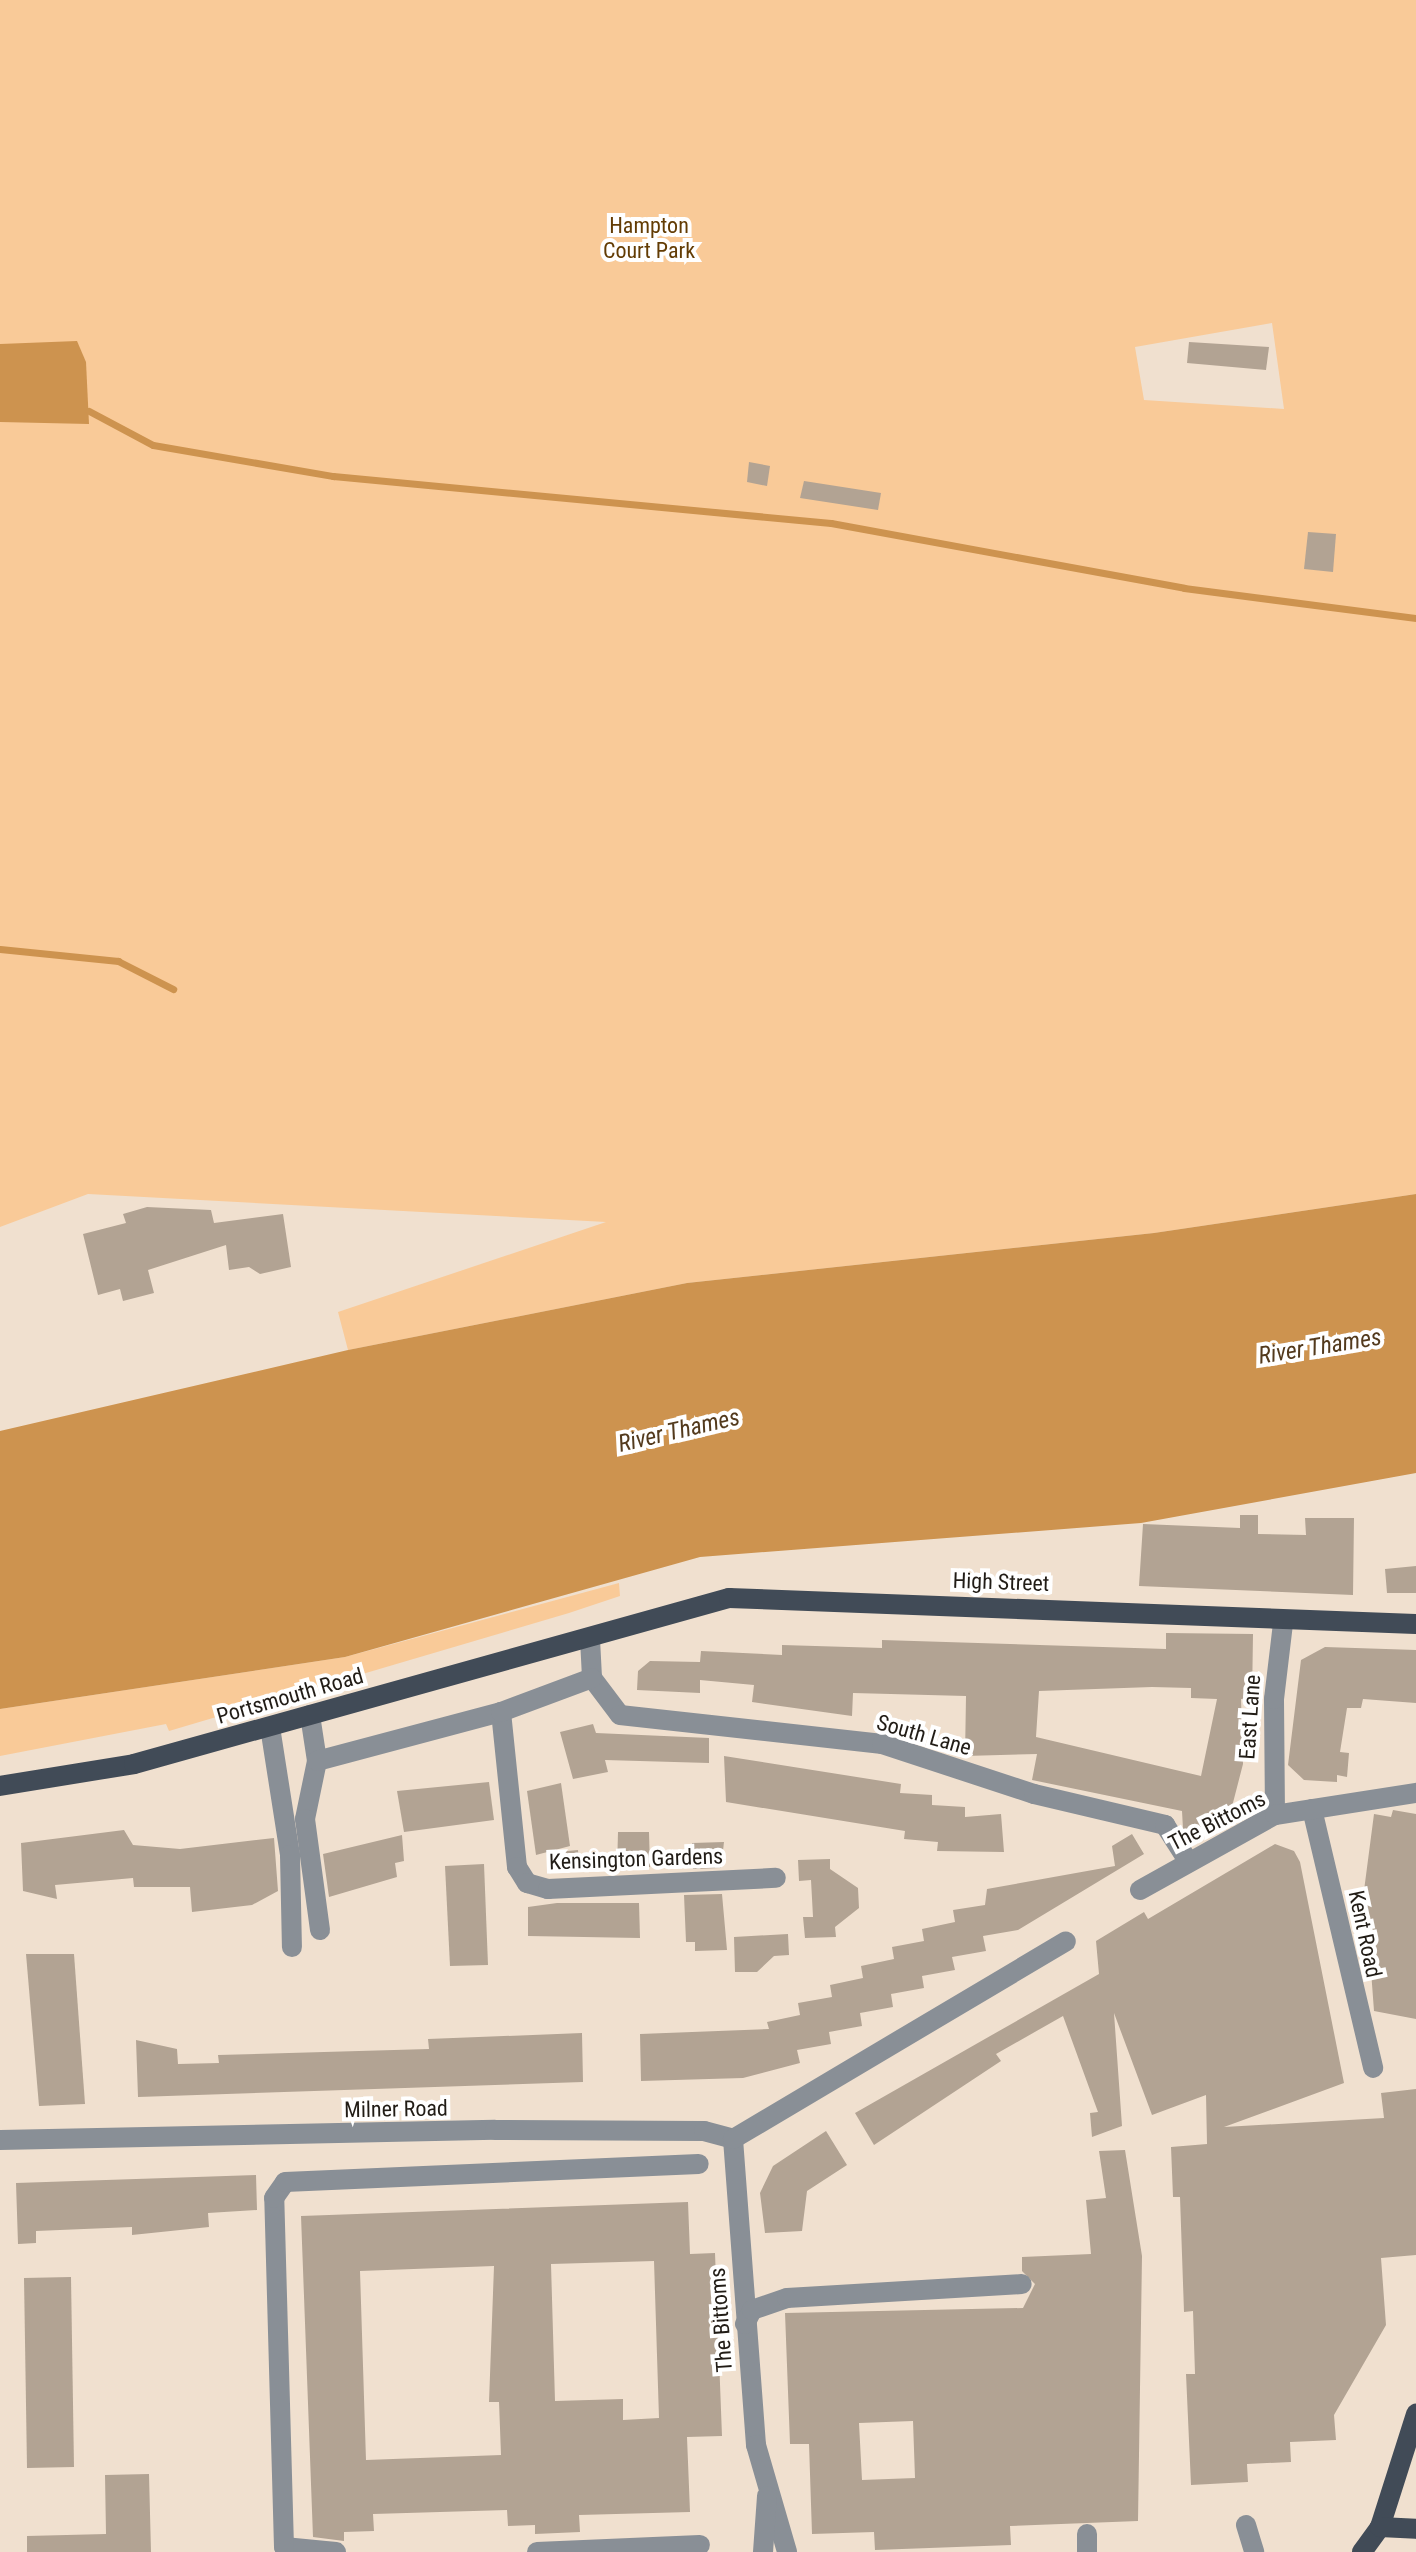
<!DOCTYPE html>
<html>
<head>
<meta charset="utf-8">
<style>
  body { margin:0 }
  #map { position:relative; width:1416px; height:2552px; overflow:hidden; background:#f0e0cf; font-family:"Roboto Condensed",sans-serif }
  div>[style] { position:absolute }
  .green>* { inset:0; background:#f9ca98 }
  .water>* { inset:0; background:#cd934f }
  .stream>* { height:7px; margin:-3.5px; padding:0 3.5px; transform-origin:3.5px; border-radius:3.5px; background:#cd934f }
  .building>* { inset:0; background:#b2a393 }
  .minor>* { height:20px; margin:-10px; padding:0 10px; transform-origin:10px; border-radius:10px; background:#898f96 }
  .major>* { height:20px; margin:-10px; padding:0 10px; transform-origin:10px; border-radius:10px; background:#414b57 }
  span { translate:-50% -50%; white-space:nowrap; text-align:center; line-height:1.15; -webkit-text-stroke:8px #fff; paint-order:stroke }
  .park-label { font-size:22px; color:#633c04 }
  .street-label { font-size:22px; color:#211c16 }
  .water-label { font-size:24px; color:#533a1d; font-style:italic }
</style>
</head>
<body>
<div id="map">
  <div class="green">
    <div style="clip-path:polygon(evenodd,0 0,1416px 0,1416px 1194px,1154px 1233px,687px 1283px,348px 1350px,338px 1312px,606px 1222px,88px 1194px,0 1227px,0 0,1272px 323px,1284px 409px,1144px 400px,1135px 347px,1272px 323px)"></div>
    <div style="clip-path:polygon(619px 1583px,620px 1596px,569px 1613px,169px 1731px,166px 1724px,0 1756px,0 1709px,345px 1657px)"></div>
  </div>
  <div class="water">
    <div style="clip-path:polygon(77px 341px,86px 362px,89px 424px,0 422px,0 344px)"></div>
    <div style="clip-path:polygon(1416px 1194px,1416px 1473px,1141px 1523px,700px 1557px,345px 1657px,0 1709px,0 1431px,348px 1350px,687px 1283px,1154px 1233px)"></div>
  </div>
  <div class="stream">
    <div style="left:89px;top:411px;width:72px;rotate:28deg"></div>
    <div style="left:153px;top:445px;width:183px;rotate:9.8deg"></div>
    <div style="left:333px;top:476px;width:500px;rotate:5.39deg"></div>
    <div style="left:831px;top:523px;width:359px;rotate:10.4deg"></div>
    <div style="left:1184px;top:588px;width:234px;rotate:7.4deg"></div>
    <div style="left:0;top:949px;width:119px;rotate:5.8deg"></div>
    <div style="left:118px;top:961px;width:62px;rotate:27deg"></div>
  </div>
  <div class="building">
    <div style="clip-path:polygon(1189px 342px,1269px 347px,1266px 370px,1187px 363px)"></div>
    <div style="clip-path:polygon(749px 462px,770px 466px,767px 486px,747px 482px)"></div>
    <div style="clip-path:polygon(804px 481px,881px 493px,878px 510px,800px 498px)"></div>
    <div style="clip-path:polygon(1308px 532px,1336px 534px,1333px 572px,1304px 569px)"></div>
    <div style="clip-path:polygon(147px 1207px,211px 1210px,214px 1223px,283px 1214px,291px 1267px,260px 1274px,249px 1267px,229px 1270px,226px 1245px,148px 1270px,154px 1293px,123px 1301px,120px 1289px,98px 1295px,83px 1234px,126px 1223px,123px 1214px)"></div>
    <div style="clip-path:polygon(1240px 1515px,1258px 1515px,1258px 1534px,1306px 1535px,1305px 1518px,1354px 1518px,1353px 1595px,1139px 1586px,1143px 1524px,1240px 1528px)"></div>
    <div style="clip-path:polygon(1416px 1566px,1416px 1593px,1387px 1593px,1385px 1569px)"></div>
    <div style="clip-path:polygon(evenodd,1166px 1633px,1253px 1634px,1252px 1700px,1241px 1699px,1243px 1764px,1227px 1826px,1183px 1829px,1182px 1811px,1032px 1780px,1037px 1754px,965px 1756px,966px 1696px,853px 1693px,852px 1716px,752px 1702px,754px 1685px,700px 1680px,700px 1693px,637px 1690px,638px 1671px,650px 1661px,700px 1662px,701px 1651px,782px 1655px,782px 1645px,882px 1648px,882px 1640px,1166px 1649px,1166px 1633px,1152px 1687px,1191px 1688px,1191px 1698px,1217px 1699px,1201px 1776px,1036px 1737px,1039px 1691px,1152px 1687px)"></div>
    <div style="clip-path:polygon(1325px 1647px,1416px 1650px,1416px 1703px,1363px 1699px,1361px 1708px,1347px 1708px,1340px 1752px,1349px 1753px,1347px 1777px,1337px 1775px,1337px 1782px,1304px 1780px,1288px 1765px,1301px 1660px)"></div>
    <div style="clip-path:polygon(593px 1724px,596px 1733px,709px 1738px,709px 1763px,605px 1760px,608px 1772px,573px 1779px,560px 1732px)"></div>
    <div style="clip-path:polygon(724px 1756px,901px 1784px,900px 1793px,932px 1795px,932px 1805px,965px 1807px,965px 1817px,1001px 1814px,1004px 1852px,937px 1851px,938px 1842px,904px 1839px,905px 1831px,726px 1802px)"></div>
    <div style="clip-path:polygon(489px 1782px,494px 1820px,404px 1832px,397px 1791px)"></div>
    <div style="clip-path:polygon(561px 1783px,570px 1846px,536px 1855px,527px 1791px)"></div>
    <div style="clip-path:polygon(1393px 1810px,1416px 1814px,1416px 2019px,1374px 2011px,1370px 1957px,1360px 1957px,1357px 1944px,1374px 1814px,1391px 1817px)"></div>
    <div style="clip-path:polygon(124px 1830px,133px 1845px,180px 1849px,274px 1838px,278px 1891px,252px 1905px,192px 1912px,190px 1887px,134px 1887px,133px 1878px,55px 1885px,57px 1899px,23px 1891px,21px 1843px)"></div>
    <div style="clip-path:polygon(618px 1832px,649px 1832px,650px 1867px,617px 1869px)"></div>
    <div style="clip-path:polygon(1132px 1834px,1144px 1854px,1018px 1930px,983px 1936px,986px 1951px,952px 1957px,955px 1970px,922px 1976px,924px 1988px,891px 1994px,893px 2007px,860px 2013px,862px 2026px,829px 2032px,831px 2044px,797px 2050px,800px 2063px,743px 2078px,641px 2081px,640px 2034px,769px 2029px,767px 2022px,800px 2015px,798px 2003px,832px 1997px,830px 1985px,863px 1978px,861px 1966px,894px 1959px,892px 1947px,924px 1941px,922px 1929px,955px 1922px,953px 1910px,985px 1905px,987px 1889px,1115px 1866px,1112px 1846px)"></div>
    <div style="clip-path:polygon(402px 1835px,404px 1861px,395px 1863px,397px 1877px,329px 1897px,323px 1854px)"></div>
    <div style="clip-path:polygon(724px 1842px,721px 1868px,693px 1869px,692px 1843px)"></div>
    <div style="clip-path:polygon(1275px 1844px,1294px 1851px,1300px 1862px,1344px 2083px,1224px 2127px,1384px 2118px,1381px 2093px,1416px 2089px,1416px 2255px,1381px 2258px,1386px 2325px,1334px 2415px,1336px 2440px,1290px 2442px,1291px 2462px,1247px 2464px,1248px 2482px,1191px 2485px,1186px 2374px,1195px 2374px,1193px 2311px,1184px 2312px,1180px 2197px,1173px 2197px,1171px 2147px,1207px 2144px,1206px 2095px,1152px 2115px,1114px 2013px,1122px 2126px,1092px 2137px,1090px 2113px,1098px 2112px,1063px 2016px,996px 2054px,1001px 2061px,874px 2145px,855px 2113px,1099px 1974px,1096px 1941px,1144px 1912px,1148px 1919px)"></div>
    <div style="clip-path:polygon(578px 1850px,579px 1871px,556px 1873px,556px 1852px)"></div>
    <div style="clip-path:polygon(830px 1859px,830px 1869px,858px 1888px,859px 1908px,835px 1927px,836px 1937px,805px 1938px,803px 1917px,813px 1917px,811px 1880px,799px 1881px,798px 1860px)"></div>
    <div style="clip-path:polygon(484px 1864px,488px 1965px,450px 1966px,445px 1866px)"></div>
    <div style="clip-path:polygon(722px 1894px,727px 1950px,695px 1951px,695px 1942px,686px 1942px,684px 1895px)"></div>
    <div style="clip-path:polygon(557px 1903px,639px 1903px,640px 1938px,528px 1936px,528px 1907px)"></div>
    <div style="clip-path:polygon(788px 1934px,789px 1955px,774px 1956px,757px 1972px,735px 1972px,734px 1937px)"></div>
    <div style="clip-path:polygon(26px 1954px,74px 1954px,85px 2104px,39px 2106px)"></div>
    <div style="clip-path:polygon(582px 2033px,583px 2082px,138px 2097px,136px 2040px,177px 2049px,178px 2064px,219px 2063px,218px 2055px,429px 2049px,428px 2039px)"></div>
    <div style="clip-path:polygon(826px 2131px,847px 2165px,807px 2191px,802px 2231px,765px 2233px,760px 2193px,773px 2166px)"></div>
    <div style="clip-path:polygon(evenodd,1125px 2150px,1142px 2256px,1138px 2521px,1010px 2526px,1011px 2545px,875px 2550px,874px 2532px,812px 2534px,809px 2444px,790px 2444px,785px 2313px,1023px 2308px,1035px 2284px,1022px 2271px,1022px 2257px,1091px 2254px,1086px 2200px,1106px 2198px,1099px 2151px,1125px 2150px,913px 2421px,915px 2478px,862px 2480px,859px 2423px,913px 2421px)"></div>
    <div style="clip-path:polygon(256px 2175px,257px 2210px,208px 2213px,209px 2227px,132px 2235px,132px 2227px,36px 2231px,36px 2243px,18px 2244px,16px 2183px)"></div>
    <div style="clip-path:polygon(evenodd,688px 2202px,690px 2254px,715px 2253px,722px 2436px,687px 2437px,690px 2512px,579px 2515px,580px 2532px,535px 2534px,535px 2525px,508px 2526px,507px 2510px,373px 2514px,374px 2531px,344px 2532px,344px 2541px,313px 2537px,301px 2216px,688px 2202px,654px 2261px,659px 2418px,623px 2420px,623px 2399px,555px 2401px,551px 2264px,654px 2261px,688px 2202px,494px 2266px,489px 2402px,499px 2402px,501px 2455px,366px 2460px,360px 2271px,494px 2266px)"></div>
    <div style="clip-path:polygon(71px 2277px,74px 2467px,27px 2468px,24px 2278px)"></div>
    <div style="clip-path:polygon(149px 2474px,151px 2552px,27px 2552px,27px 2536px,106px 2534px,105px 2475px)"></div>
  </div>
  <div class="minor">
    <div style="left:590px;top:1639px;width:39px;rotate:87deg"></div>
    <div style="left:592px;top:1678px;width:46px;rotate:52.9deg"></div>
    <div style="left:620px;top:1715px;width:264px;rotate:6.3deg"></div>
    <div style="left:882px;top:1744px;width:160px;rotate:18.2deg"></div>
    <div style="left:1034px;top:1794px;width:135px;rotate:13.3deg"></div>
    <div style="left:1165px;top:1825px;width:43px;rotate:57.4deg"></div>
    <div style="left:501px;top:1712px;width:156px;rotate:84.1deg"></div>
    <div style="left:517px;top:1867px;width:19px;rotate:58deg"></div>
    <div style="left:527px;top:1883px;width:22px;rotate:16deg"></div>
    <div style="left:548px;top:1889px;width:228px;rotate:-2.8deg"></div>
    <div style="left:310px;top:1715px;width:47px;rotate:81.3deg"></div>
    <div style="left:317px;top:1761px;width:59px;rotate:101.7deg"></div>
    <div style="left:305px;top:1819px;width:112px;rotate:82.3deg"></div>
    <div style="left:270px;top:1727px;width:130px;rotate:81.1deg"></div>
    <div style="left:290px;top:1855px;width:92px;rotate:88.8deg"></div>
    <div style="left:317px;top:1761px;width:190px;rotate:-14.9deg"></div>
    <div style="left:501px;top:1712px;width:97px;rotate:-20.5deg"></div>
    <div style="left:1312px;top:1809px;width:266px;rotate:76.7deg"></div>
    <div style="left:1275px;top:1815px;width:116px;rotate:-90.5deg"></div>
    <div style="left:1274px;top:1699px;width:77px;rotate:-83.2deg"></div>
    <div style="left:1140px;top:1890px;width:154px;rotate:-29.1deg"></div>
    <div style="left:1275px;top:1815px;width:143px;rotate:-8.9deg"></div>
    <div style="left:733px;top:2139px;width:307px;rotate:85.7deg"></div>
    <div style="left:756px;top:2445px;width:111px;rotate:73.8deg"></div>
    <div style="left:0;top:2140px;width:495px;rotate:-1.2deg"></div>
    <div style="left:495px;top:2130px;width:209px;rotate:0.3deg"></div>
    <div style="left:704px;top:2131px;width:30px;rotate:15deg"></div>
    <div style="left:733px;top:2139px;width:387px;rotate:-30.7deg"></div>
    <div style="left:745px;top:2324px;width:16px;rotate:-63deg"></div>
    <div style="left:752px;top:2310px;width:37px;rotate:-19deg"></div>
    <div style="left:787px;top:2298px;width:235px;rotate:-3.4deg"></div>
    <div style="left:1246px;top:2525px;width:28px;rotate:73deg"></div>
    <div style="left:1087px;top:2534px;width:18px;rotate:90deg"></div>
    <div style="left:336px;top:2552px;width:52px;rotate:-174.5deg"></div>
    <div style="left:284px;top:2547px;width:349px;rotate:-91.6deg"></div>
    <div style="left:274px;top:2198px;width:19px;rotate:-55deg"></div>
    <div style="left:285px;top:2182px;width:414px;rotate:-2.5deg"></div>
    <div style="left:537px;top:2552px;width:163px;rotate:-2.5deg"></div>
    <div style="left:763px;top:2552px;width:56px;rotate:-85.9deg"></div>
  </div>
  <div class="major">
    <div style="left:0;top:1786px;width:136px;rotate:-9.3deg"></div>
    <div style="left:134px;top:1764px;width:618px;rotate:-15.59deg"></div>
    <div style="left:729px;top:1598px;width:687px;rotate:2.17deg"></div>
    <div style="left:1380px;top:2527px;width:119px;rotate:-72.3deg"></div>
    <div style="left:1362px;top:2552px;width:31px;rotate:-54deg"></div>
    <div style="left:1380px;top:2527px;width:36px;rotate:3deg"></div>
  </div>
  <div class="park-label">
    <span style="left:649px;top:238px">Hampton<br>Court Park</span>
  </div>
  <div class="street-label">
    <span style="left:1001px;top:1582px;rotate:2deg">High Street</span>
    <span style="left:290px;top:1696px;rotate:-16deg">Portsmouth Road</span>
    <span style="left:1250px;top:1717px;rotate:-86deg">East Lane</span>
    <span style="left:924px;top:1735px;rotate:16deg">South Lane</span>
    <span style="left:1217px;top:1821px;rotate:-27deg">The Bittoms</span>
    <span style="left:636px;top:1859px;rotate:-2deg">Kensington Gardens</span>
    <span style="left:1365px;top:1934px;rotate:78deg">Kent Road</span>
    <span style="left:396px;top:2109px;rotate:-1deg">Milner Road</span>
    <span style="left:721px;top:2320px;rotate:-94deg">The Bittoms</span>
  </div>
  <div class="water-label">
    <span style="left:1320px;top:1347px;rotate:-9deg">River Thames</span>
    <span style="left:679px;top:1431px;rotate:-13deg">River Thames</span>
  </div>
</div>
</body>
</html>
